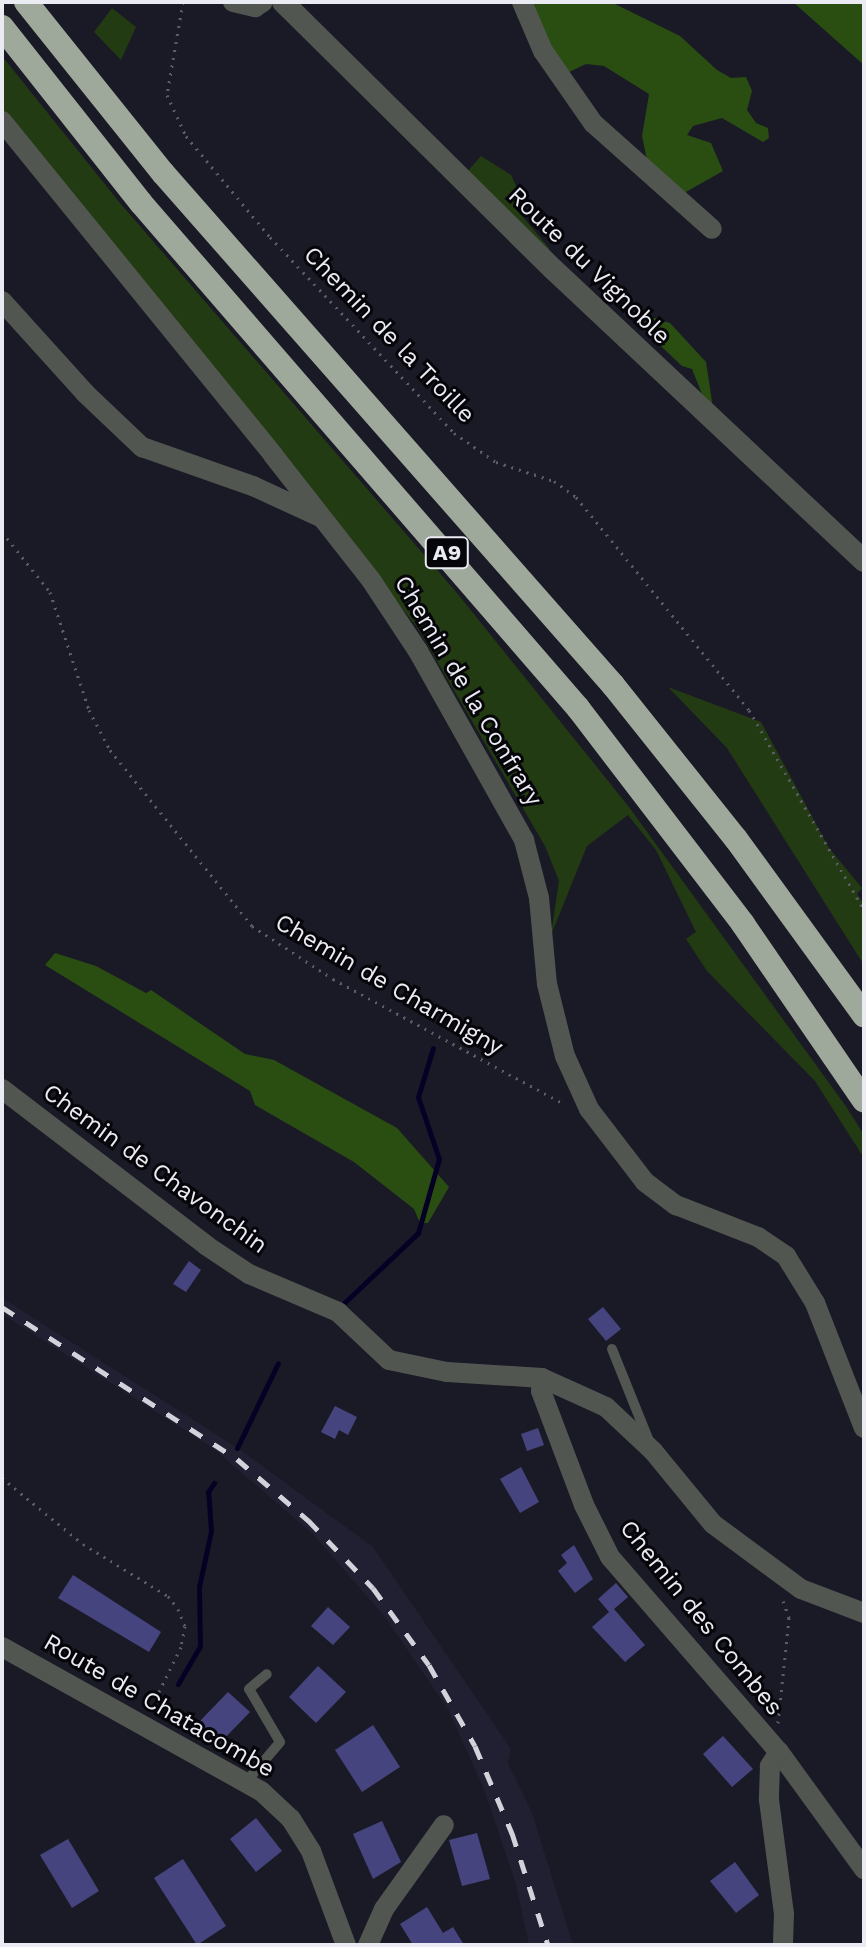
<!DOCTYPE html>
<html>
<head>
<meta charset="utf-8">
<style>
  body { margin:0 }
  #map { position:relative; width:866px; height:1947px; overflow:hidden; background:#1a1a26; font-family:"Work Sans",sans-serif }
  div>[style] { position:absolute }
  .built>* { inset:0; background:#202032 }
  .green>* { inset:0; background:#223b12 }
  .forest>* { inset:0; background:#2a4d12 }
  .stream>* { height:5px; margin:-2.5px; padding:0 2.5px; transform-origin:2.5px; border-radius:2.5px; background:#070025 }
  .building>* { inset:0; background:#46447f }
  .path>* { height:3px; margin-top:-1.5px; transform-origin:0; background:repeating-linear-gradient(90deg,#5c5d67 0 2px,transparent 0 8px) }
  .service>* { height:10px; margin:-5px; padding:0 5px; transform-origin:5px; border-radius:5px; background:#525650 }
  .minor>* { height:20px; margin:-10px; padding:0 10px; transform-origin:10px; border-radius:10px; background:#525650 }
  .tertiary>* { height:22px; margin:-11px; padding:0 11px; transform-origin:11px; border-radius:11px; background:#525650 }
  .motorway>* { height:24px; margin:-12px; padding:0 12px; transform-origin:12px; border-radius:12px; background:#9fa99b }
  .rail>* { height:5px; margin-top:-2.5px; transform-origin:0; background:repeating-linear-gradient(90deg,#d2d2db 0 14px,transparent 0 28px) }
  span { translate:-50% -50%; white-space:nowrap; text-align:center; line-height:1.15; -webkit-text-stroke:6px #06060a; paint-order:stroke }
  .shield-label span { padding:2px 6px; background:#06060a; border:2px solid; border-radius:6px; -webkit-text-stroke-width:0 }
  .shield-label { font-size:22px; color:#eaebf3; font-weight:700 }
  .street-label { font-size:24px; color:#eaebf3 }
  .frame { position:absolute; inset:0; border:4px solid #eaebf3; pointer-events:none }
</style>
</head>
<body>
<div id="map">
  <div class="built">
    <div style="clip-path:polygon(2px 1298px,239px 1449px,373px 1547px,511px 1749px,508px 1763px,532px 1813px,573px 1945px,529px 1945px,516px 1884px,484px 1789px,448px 1709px,385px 1617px,313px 1534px,213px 1448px,2px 1314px)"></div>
  </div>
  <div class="green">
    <div style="clip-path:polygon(112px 8px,136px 27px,121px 60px,94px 32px)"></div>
    <div style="clip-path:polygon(2px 56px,120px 203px,457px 593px,629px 807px,845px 1105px,864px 1135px,864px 1158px,815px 1081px,707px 971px,686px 939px,696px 932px,656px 850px,628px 815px,587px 846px,551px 935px,559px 881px,545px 846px,417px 627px,2px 113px)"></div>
    <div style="clip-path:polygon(481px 156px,511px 175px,518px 190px,516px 209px,549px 248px,549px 258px,467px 172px)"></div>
    <div style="clip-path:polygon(668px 687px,761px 722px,829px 848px,862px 888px,857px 894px,864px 904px,864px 965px,727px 748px)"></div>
  </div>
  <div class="forest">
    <div style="clip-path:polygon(536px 2px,611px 2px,680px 36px,717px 70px,731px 78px,746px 77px,752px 91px,747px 110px,756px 123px,768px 128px,769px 138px,763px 142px,722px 118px,693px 126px,687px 135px,711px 143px,723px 171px,684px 193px,647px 160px,642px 136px,649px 94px,604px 66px,586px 64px,565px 74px,527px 6px)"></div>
    <div style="clip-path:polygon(793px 2px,864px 2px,864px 65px,838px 42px)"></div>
    <div style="clip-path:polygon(645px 315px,670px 323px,706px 362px,713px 408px,704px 399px,692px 369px,682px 366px,644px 330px)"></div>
    <div style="clip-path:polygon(55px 953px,96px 966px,146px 993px,151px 990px,245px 1054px,274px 1060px,397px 1128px,449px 1187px,428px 1223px,420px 1223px,414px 1209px,354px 1162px,255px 1105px,250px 1091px,45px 965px)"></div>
  </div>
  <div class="stream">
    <div style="left:344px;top:1303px;width:102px;rotate:-43.4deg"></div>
    <div style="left:418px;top:1233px;width:77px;rotate:-74.2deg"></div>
    <div style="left:439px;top:1159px;width:65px;rotate:-108.7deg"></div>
    <div style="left:418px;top:1097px;width:51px;rotate:-73deg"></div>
    <div style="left:237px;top:1448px;width:94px;rotate:-64.2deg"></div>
    <div style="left:178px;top:1684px;width:44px;rotate:-59.9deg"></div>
    <div style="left:200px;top:1646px;width:59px;rotate:-91deg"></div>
    <div style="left:199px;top:1587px;width:57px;rotate:-77.9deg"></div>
    <div style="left:211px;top:1531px;width:39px;rotate:-94deg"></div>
    <div style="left:208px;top:1492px;width:11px;rotate:-56deg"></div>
  </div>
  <div class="building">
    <div style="clip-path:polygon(189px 1261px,201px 1270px,186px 1292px,173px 1284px)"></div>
    <div style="clip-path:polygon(603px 1307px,621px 1329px,606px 1341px,588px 1319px)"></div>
    <div style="clip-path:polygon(335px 1406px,357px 1417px,348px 1435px,339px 1430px,335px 1439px,321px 1432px)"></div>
    <div style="clip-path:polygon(538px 1428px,544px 1445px,527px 1451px,521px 1434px)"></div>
    <div style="clip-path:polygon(521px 1467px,539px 1502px,520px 1513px,500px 1479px)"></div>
    <div style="clip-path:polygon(574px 1545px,593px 1579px,575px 1593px,558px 1571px,567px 1563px,561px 1555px)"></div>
    <div style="clip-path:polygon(73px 1575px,161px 1632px,149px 1652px,58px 1598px)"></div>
    <div style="clip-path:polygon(616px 1583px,628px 1597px,614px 1609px,645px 1645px,625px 1662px,592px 1627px,609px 1612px,598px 1599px)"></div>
    <div style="clip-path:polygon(328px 1607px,350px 1627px,333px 1645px,311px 1626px)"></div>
    <div style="clip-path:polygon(318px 1666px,346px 1692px,316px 1723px,289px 1697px)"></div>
    <div style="clip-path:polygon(228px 1692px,250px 1712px,220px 1743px,199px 1722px)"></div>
    <div style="clip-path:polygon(373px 1725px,400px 1767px,362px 1792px,335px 1750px)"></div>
    <div style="clip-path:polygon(723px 1736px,753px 1769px,732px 1787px,703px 1754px)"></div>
    <div style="clip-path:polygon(256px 1818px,282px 1851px,256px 1872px,230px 1839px)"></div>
    <div style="clip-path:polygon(382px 1821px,401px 1862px,373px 1879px,353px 1834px)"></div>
    <div style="clip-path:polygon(477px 1833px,490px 1879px,462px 1886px,449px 1840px)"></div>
    <div style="clip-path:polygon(68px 1839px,99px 1891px,72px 1908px,40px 1855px)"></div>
    <div style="clip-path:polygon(183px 1859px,226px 1926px,197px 1945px,154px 1878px)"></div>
    <div style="clip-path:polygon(735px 1862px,759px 1895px,736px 1913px,710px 1881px)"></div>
    <div style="clip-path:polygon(427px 1907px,443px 1933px,453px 1927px,464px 1945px,413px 1945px,400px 1924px)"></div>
  </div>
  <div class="path">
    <div style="left:183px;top:2px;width:94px;rotate:99.8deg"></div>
    <div style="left:167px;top:95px;width:45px;rotate:65.1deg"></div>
    <div style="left:186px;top:136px;width:131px;rotate:50.3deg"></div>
    <div style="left:270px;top:237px;width:269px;rotate:46.8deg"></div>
    <div style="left:454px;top:433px;width:51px;rotate:34.6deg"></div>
    <div style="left:496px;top:462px;width:61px;rotate:18.1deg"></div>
    <div style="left:554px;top:481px;width:27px;rotate:36deg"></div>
    <div style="left:576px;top:497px;width:274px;rotate:50.9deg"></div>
    <div style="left:749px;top:710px;width:231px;rotate:60.1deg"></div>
    <div style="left:2px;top:532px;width:77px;rotate:51.3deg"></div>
    <div style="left:50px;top:592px;width:124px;rotate:71.7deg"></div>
    <div style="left:89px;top:710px;width:45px;rotate:62.3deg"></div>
    <div style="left:110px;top:750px;width:226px;rotate:51.1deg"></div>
    <div style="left:252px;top:926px;width:97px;rotate:33.2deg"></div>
    <div style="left:333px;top:979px;width:263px;rotate:28.4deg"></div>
    <div style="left:2px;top:1478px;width:104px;rotate:39.2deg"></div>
    <div style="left:83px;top:1544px;width:100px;rotate:31.5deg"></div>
    <div style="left:168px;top:1596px;width:16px;rotate:52deg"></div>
    <div style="left:178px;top:1609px;width:18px;rotate:68deg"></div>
    <div style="left:185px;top:1626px;width:21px;rotate:101deg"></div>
    <div style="left:181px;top:1647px;width:68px;rotate:116.2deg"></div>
    <div style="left:778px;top:1723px;width:106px;rotate:-84deg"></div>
    <div style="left:789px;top:1618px;width:18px;rotate:-109deg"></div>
  </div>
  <div class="service">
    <div style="left:612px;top:1349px;width:99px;rotate:68.1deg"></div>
    <div style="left:246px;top:1782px;width:52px;rotate:-49.6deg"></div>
    <div style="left:280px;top:1742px;width:61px;rotate:-120.3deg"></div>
    <div style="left:249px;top:1689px;width:23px;rotate:-40deg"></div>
  </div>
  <div class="minor">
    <div style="left:233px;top:2px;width:23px;rotate:13deg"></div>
    <div style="left:255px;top:7px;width:9px;rotate:-32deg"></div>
    <div style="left:522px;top:2px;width:53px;rotate:66.8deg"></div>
    <div style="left:543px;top:51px;width:88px;rotate:55.2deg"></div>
    <div style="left:593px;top:123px;width:159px;rotate:41.7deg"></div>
    <div style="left:2px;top:121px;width:430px;rotate:50.9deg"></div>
    <div style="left:273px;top:455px;width:159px;rotate:51.9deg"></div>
    <div style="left:371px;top:580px;width:85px;rotate:56.5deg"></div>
    <div style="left:418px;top:651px;width:217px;rotate:60.7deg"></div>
    <div style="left:524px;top:840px;width:60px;rotate:75.5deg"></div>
    <div style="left:539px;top:898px;width:86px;rotate:84.7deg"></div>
    <div style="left:547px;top:984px;width:74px;rotate:76deg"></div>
    <div style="left:565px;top:1056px;width:58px;rotate:65.6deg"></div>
    <div style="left:589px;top:1109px;width:92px;rotate:52.5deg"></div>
    <div style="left:645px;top:1182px;width:39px;rotate:37deg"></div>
    <div style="left:676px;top:1205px;width:88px;rotate:21.3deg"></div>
    <div style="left:758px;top:1237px;width:34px;rotate:34deg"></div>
    <div style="left:786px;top:1256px;width:55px;rotate:58.3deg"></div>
    <div style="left:815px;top:1303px;width:134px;rotate:68.6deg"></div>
    <div style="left:2px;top:301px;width:124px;rotate:47.9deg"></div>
    <div style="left:85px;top:393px;width:79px;rotate:43.5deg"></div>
    <div style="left:142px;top:447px;width:118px;rotate:19.4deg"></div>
    <div style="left:253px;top:486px;width:74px;rotate:24.8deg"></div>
    <div style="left:2px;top:1089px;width:258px;rotate:37.4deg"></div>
    <div style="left:207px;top:1246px;width:50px;rotate:33.7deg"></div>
    <div style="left:249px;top:1274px;width:97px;rotate:23.1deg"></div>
    <div style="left:338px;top:1312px;width:70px;rotate:43.3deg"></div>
    <div style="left:389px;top:1360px;width:59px;rotate:11.7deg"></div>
    <div style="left:447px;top:1372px;width:95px;rotate:3.6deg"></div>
    <div style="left:542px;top:1378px;width:70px;rotate:24.4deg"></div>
    <div style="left:606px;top:1407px;width:64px;rotate:43.1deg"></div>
    <div style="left:653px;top:1451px;width:94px;rotate:50.6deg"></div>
    <div style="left:713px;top:1524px;width:109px;rotate:36.5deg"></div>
    <div style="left:801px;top:1589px;width:67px;rotate:20.9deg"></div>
    <div style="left:542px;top:1378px;width:13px;rotate:94deg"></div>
    <div style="left:541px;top:1391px;width:122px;rotate:69.3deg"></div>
    <div style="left:584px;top:1505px;width:58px;rotate:63.4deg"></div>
    <div style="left:610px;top:1557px;width:258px;rotate:49.1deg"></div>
    <div style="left:779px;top:1752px;width:145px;rotate:54deg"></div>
    <div style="left:2px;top:1647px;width:296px;rotate:29.1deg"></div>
    <div style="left:261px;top:1791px;width:41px;rotate:43deg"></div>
    <div style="left:291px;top:1819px;width:38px;rotate:58deg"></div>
    <div style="left:311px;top:1851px;width:100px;rotate:69.6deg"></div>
    <div style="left:779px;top:1752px;width:17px;rotate:123deg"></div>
    <div style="left:770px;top:1766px;width:34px;rotate:92deg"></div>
    <div style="left:769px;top:1800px;width:115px;rotate:82.5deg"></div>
    <div style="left:784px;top:1914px;width:31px;rotate:92deg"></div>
    <div style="left:368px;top:1945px;width:39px;rotate:-66deg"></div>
    <div style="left:384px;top:1909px;width:103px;rotate:-54.5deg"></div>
  </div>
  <div class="tertiary">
    <div style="left:283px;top:2px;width:380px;rotate:44.7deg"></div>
    <div style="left:553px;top:269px;width:427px;rotate:43.2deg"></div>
  </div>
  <div class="motorway">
    <div style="left:26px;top:2px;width:219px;rotate:51.3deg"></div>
    <div style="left:163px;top:173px;width:682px;rotate:48.69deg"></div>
    <div style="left:613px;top:685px;width:197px;rotate:51.4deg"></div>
    <div style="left:736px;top:839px;width:218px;rotate:54deg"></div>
    <div style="left:2px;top:27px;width:224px;rotate:51.7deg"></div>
    <div style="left:141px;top:203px;width:668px;rotate:49.13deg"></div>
    <div style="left:578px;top:708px;width:272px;rotate:52.6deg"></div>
    <div style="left:743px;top:924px;width:214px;rotate:55.6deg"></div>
  </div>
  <div class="rail">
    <div style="left:2px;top:1307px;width:280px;rotate:32.9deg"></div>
    <div style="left:237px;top:1459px;width:94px;rotate:40.7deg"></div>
    <div style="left:308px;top:1520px;width:94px;rotate:46.3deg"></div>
    <div style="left:373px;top:1588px;width:95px;rotate:54deg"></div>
    <div style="left:429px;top:1665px;width:93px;rotate:60.4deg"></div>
    <div style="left:475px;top:1746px;width:95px;rotate:67deg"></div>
    <div style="left:512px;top:1833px;width:118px;rotate:72.2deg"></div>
  </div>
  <div class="shield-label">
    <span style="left:447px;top:553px">A9</span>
  </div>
  <div class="street-label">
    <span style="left:589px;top:266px;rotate:44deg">Route du Vignoble</span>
    <span style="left:389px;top:335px;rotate:46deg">Chemin de la Troille</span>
    <span style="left:468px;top:691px;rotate:59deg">Chemin de la Confrary</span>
    <span style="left:389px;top:985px;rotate:30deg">Chemin de Charmigny</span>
    <span style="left:155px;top:1169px;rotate:36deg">Chemin de Chavonchin</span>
    <span style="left:701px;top:1618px;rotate:51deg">Chemin des Combes</span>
    <span style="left:159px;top:1706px;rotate:30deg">Route de Chatacombe</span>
  </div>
  <div class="frame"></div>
</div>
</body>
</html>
